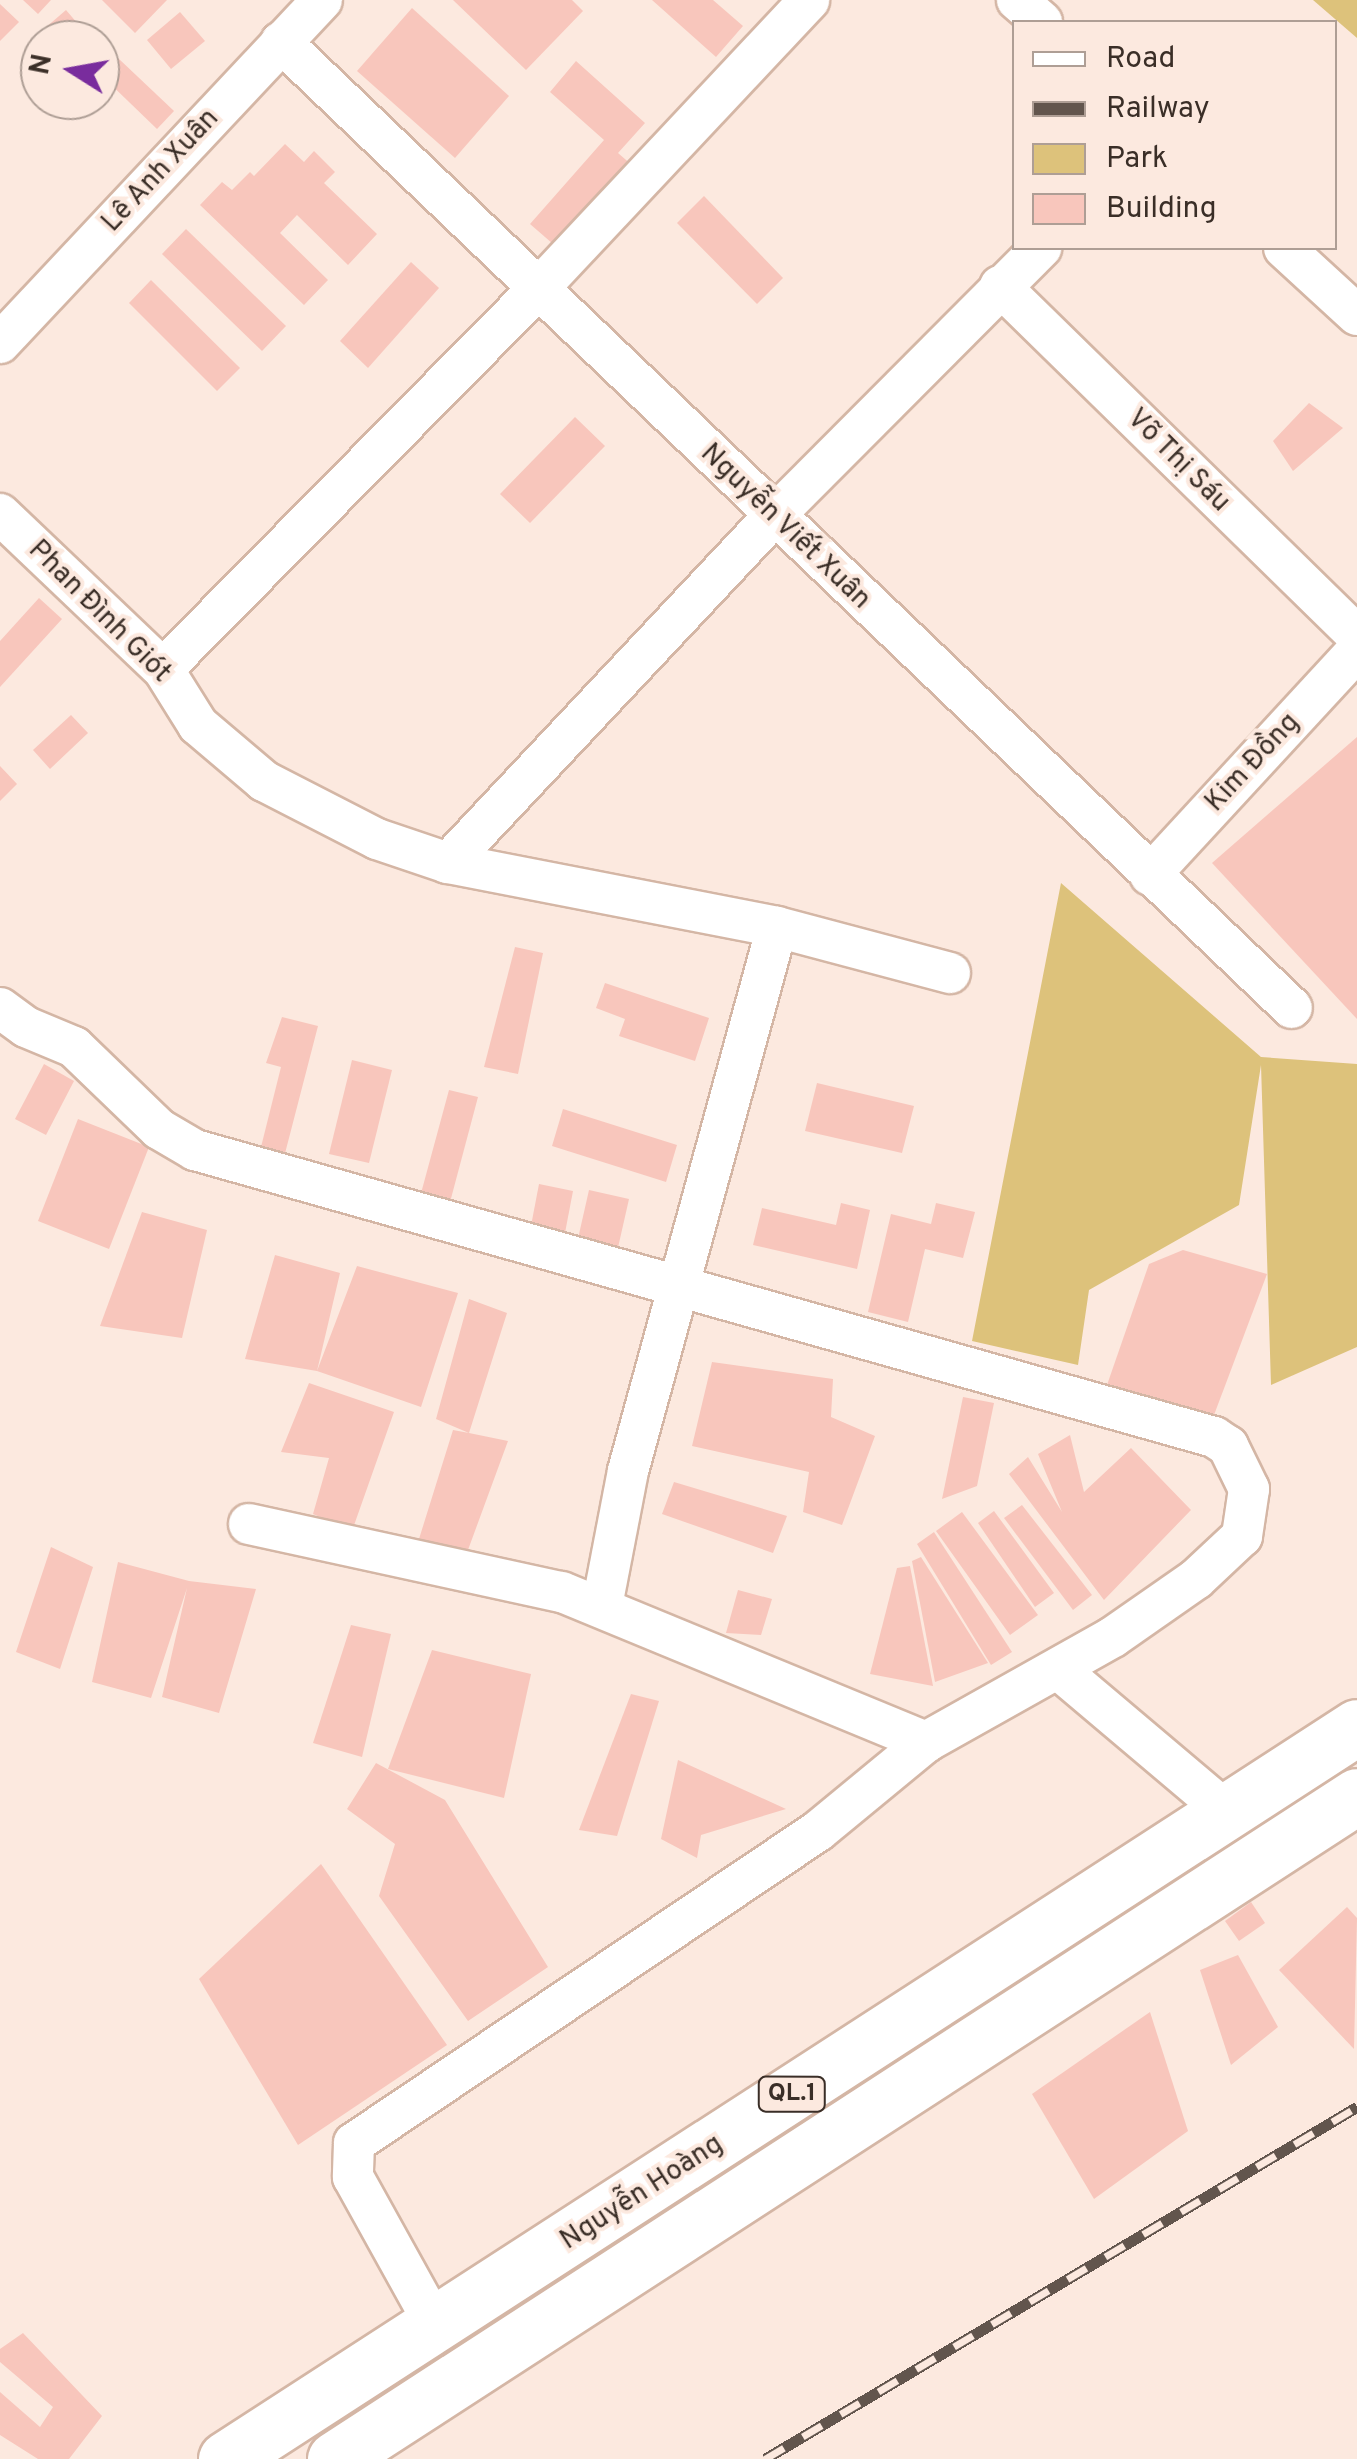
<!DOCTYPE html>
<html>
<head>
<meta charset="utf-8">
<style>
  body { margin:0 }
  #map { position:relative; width:1357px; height:2459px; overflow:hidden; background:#fce9df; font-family:Overpass,sans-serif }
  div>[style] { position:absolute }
  .green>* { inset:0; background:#ddc27b }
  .building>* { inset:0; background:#f8c6bc }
  .roads { filter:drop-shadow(2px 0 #d4b6a5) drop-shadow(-2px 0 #d4b6a5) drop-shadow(0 2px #d4b6a5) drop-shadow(0 -2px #d4b6a5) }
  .street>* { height:40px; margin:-20px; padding:0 20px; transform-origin:20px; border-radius:20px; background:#fff }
  .highway>* { height:55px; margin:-27.5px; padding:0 27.5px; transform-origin:27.5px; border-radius:27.5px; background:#fff }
  .rail>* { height:11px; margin-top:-5.5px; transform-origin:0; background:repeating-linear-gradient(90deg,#fce9df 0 22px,#62554d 0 44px); box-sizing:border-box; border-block:2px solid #62554d }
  span { translate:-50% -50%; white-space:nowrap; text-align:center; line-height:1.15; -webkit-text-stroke:8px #fce9df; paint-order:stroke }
  .shield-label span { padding:2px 8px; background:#fce9df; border:2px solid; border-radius:8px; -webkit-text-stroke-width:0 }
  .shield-label { font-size:25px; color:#3a2e27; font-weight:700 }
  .street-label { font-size:28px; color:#3a2e27 }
  .legend { position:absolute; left:1012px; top:20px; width:325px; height:230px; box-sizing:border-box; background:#fce9df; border:2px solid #ae9e95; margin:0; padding:12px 18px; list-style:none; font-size:30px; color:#3a2e27 }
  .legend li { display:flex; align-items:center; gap:20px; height:50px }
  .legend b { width:50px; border:2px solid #ae9e95 }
  .north { position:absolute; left:20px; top:20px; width:100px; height:100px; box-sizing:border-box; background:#fce9df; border:2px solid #ae9e95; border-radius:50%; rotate:281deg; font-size:28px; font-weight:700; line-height:40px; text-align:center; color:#3a2e27 }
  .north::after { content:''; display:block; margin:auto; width:35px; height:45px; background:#792c9d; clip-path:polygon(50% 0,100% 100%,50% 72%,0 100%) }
</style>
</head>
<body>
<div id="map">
  <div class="green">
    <div style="clip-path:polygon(1313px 0,1357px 0,1357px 38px)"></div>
    <div style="clip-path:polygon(1061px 883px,1261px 1057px,1357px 1064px,1357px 1347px,1271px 1385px,1261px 1065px,1239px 1205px,1089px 1290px,1078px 1365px,972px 1341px)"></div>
  </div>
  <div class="building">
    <div style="clip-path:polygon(23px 0,51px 0,38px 14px)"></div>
    <div style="clip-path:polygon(102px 0,167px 0,135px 33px)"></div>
    <div style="clip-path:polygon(453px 0,572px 0,583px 11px,526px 70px)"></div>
    <div style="clip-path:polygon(652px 0,713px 0,743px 26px,716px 57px)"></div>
    <div style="clip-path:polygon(0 4px,19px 22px,0 41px)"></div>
    <div style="clip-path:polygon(412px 8px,509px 96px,455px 158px,357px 71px)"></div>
    <div style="clip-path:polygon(66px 10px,84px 31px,73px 40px,41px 40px,37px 35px)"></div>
    <div style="clip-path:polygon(180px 12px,205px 41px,171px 69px,147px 40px)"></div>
    <div style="clip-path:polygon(100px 41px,174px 111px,157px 129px,100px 74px)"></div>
    <div style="clip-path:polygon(576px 61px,645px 123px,618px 153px,633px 166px,560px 250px,530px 224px,604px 140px,550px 92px)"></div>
    <div style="clip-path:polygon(285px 144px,304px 162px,314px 151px,335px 172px,324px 183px,377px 234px,348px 265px,297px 215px,280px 233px,328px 280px,304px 305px,200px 205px,222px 182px,232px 190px,250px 172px,254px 176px)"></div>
    <div style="clip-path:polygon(704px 196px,783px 278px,757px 304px,677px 223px)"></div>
    <div style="clip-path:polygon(186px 229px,286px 326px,262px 351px,162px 254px)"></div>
    <div style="clip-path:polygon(411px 262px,439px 288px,368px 368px,340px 341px)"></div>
    <div style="clip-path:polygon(151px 280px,240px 368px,217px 391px,129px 303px)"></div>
    <div style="clip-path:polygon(1309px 403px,1343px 428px,1293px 471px,1273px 441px)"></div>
    <div style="clip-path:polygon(575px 417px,605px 446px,530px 523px,500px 494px)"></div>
    <div style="clip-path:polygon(39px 598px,62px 619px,0 687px,0 641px)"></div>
    <div style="clip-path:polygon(71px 715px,88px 733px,50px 769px,33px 750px)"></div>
    <div style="clip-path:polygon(1357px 737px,1357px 1019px,1212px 863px)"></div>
    <div style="clip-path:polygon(0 766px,17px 784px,0 801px)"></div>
    <div style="clip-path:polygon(515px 947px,543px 953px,518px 1074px,484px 1067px)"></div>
    <div style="clip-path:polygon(605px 983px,709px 1018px,695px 1061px,619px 1036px,625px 1019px,596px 1008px)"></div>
    <div style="clip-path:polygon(282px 1017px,318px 1026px,282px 1165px,258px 1159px,281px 1067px,266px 1063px)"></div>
    <div style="clip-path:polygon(352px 1060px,392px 1070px,369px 1163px,329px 1154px)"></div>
    <div style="clip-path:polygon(44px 1064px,74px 1081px,46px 1135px,15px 1119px)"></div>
    <div style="clip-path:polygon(817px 1083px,914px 1106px,902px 1153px,805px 1131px)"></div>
    <div style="clip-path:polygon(449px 1090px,478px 1097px,449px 1206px,420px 1197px)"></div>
    <div style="clip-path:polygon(563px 1109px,677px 1145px,666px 1182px,552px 1146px)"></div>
    <div style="clip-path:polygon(78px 1119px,149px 1147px,109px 1249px,38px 1221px)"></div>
    <div style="clip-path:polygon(539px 1184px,573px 1191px,564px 1238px,530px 1231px)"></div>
    <div style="clip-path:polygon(589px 1190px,629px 1199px,617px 1252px,577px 1243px)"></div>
    <div style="clip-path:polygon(841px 1203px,870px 1210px,857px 1269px,753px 1245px,762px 1208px,836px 1225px)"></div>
    <div style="clip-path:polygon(936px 1203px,975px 1212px,963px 1258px,925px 1249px,908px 1322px,868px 1312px,891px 1214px,931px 1224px)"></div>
    <div style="clip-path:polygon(142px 1212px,207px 1230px,182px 1338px,100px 1326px)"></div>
    <div style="clip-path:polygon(1183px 1250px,1267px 1274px,1208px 1431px,1107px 1385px,1149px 1264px)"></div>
    <div style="clip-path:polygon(275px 1255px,340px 1273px,317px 1371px,357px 1266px,458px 1293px,421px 1407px,317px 1371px,245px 1359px)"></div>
    <div style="clip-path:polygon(469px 1299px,507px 1313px,469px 1433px,508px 1441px,461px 1569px,414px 1555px,453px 1430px,469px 1433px,436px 1419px)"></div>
    <div style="clip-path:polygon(712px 1362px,833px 1379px,831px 1417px,875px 1436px,842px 1525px,803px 1512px,809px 1472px,692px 1446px)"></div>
    <div style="clip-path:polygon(309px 1383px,394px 1412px,352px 1531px,313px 1514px,329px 1458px,281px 1452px)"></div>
    <div style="clip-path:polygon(963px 1397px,994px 1403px,977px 1486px,942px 1499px)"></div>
    <div style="clip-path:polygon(1070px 1435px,1084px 1492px,1131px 1448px,1191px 1510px,1104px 1600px,1009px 1474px,1028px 1457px,1062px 1512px,1038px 1454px)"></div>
    <div style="clip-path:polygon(674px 1482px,787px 1516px,773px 1553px,662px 1514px)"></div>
    <div style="clip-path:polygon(1022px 1505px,1092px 1595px,1073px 1610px,1004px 1518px)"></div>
    <div style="clip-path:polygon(994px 1511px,1054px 1593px,1035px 1607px,978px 1523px)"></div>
    <div style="clip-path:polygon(962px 1512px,1038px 1615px,1010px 1635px,936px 1531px)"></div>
    <div style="clip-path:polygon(934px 1532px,1012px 1652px,991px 1665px,917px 1544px)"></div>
    <div style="clip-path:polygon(51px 1547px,93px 1567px,60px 1669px,16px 1652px)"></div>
    <div style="clip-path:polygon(921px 1557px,988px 1663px,935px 1682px,912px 1561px)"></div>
    <div style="clip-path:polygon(118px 1562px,189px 1581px,256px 1589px,219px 1713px,162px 1697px,187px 1588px,151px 1698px,92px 1682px)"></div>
    <div style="clip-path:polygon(910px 1566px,933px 1686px,870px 1674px,897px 1568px)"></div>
    <div style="clip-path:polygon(738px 1590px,772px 1599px,761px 1635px,726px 1633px)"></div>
    <div style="clip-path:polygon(351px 1625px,391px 1634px,362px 1757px,313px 1743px)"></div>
    <div style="clip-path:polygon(432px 1650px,531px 1674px,504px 1798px,388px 1769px)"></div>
    <div style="clip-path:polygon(631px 1694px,659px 1701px,617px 1836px,579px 1830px)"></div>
    <div style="clip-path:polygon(678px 1760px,786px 1809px,701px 1835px,697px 1858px,661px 1839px)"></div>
    <div style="clip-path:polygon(376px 1763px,445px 1800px,548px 1967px,468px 2021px,379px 1896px,395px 1844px,347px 1809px)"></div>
    <div style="clip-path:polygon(321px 1864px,447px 2045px,298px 2145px,199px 1979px)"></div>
    <div style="clip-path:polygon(1251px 1902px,1265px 1923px,1239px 1941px,1225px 1921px)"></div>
    <div style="clip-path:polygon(1347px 1907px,1357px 1918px,1354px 2049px,1279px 1970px)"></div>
    <div style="clip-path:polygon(1238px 1955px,1278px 2027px,1231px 2065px,1200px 1970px)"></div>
    <div style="clip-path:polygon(1150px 2012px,1188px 2131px,1094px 2199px,1032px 2094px)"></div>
    <div style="clip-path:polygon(23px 2333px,102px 2416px,69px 2459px,38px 2459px,0 2435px,0 2392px,40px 2427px,53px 2407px,0 2362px,0 2349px)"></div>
  </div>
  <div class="roads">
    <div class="street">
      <div style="left:1017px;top:0;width:33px;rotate:41deg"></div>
      <div style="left:281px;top:42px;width:1398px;rotate:43.7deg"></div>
      <div style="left:1284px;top:248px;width:99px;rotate:42.5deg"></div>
      <div style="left:1000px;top:286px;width:500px;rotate:44.4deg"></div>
      <div style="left:0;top:343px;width:470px;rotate:-46.8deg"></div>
      <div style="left:0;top:514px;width:225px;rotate:43.6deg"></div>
      <div style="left:163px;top:669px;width:66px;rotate:58deg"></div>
      <div style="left:198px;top:725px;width:87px;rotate:40.3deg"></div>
      <div style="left:264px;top:781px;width:127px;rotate:27.2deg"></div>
      <div style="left:377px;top:839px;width:75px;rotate:18.7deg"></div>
      <div style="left:448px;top:863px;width:335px;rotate:11deg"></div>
      <div style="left:777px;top:927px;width:179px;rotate:14.9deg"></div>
      <div style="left:163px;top:669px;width:534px;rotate:-45.38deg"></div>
      <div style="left:538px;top:289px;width:396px;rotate:-46.8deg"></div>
      <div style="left:448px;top:863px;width:475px;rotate:-46.8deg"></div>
      <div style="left:773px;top:517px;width:380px;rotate:-45.1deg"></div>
      <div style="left:1150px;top:875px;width:305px;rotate:-47.3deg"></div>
      <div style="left:0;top:1008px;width:32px;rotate:36deg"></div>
      <div style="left:26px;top:1027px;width:52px;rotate:22.6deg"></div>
      <div style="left:74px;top:1047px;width:118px;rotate:44deg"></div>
      <div style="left:159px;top:1129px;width:42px;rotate:30.3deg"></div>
      <div style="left:195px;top:1150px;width:1059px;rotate:15.73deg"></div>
      <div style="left:1214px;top:1437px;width:17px;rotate:33deg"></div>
      <div style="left:1228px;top:1446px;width:48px;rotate:64deg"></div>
      <div style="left:1249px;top:1489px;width:48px;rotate:98.5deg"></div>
      <div style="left:1242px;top:1536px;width:63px;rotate:136.9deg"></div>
      <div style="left:1196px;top:1579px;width:101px;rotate:145.1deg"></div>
      <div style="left:1113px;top:1637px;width:214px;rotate:150.7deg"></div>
      <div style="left:926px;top:1742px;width:140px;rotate:140.5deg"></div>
      <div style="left:818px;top:1831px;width:559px;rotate:146.08deg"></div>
      <div style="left:354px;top:2143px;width:34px;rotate:92deg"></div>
      <div style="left:353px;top:2177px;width:171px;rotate:61deg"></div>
      <div style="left:249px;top:1524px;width:320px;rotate:12.3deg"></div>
      <div style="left:562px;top:1592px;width:394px;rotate:22.4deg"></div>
      <div style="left:602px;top:1606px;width:137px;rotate:-79.1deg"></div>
      <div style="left:628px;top:1471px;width:564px;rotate:-74.68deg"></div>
      <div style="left:1058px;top:1669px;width:220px;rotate:40.2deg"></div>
    </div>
    <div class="highway">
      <div style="left:226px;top:2459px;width:1347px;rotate:-32.91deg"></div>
      <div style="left:335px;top:2459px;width:1218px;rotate:-32.97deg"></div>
    </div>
  </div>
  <div class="rail">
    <div style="left:765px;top:2459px;width:689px;rotate:-30.74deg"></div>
  </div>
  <div class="shield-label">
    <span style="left:792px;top:2094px">QL.1</span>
  </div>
  <div class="street-label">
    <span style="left:161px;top:171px;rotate:-47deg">Lê Anh Xuân</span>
    <span style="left:1178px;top:461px;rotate:45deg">Võ Thị Sáu</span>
    <span style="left:785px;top:527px;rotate:44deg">Nguyễn Viết Xuân</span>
    <span style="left:99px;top:612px;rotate:45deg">Phan Đình Giót</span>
    <span style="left:1253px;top:763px;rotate:-47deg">Kim Đồng</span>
    <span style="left:642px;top:2193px;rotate:-33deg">Nguyễn Hoàng</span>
  </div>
  <ul class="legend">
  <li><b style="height:12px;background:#fff"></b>Road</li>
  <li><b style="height:12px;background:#62554d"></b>Railway</li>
  <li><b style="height:28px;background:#ddc27b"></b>Park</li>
  <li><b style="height:28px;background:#f8c6bc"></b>Building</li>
  </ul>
  <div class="north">N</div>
</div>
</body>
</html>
